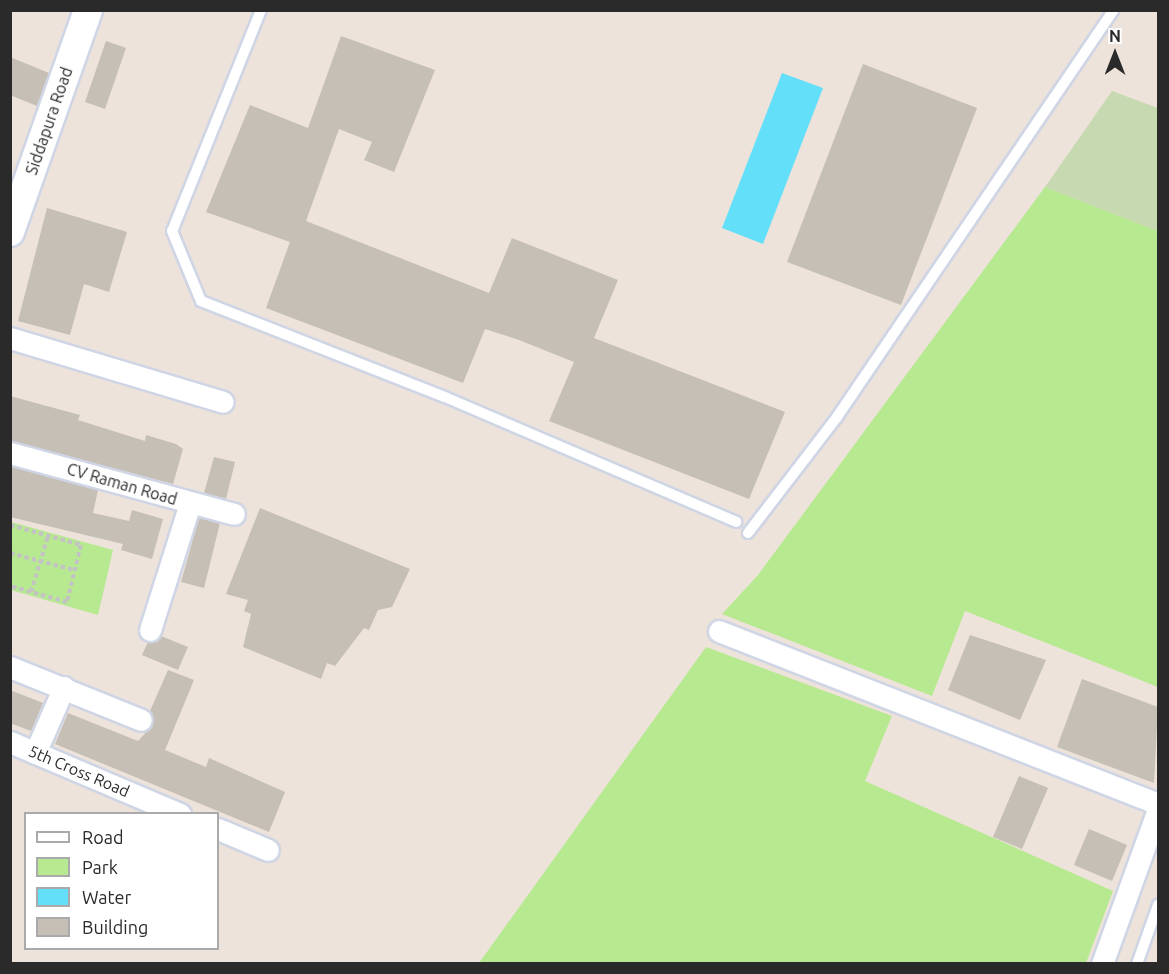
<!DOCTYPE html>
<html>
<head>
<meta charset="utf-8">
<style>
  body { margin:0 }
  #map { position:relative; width:1169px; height:974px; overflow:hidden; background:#ede3da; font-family:Ubuntu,sans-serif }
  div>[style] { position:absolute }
  .green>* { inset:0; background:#b7e991 }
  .cemetery>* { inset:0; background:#c7d9b0 }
  .water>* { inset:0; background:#63dffa }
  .building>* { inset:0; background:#c5bfb6 }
  .path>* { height:4px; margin-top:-2px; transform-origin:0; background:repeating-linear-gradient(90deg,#c3c3c3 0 4.5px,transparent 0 7.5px) }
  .roads { filter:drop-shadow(2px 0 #cfd5e4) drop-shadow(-2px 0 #cfd5e4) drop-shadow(0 2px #cfd5e4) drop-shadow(0 -2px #cfd5e4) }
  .lane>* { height:10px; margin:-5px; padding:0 5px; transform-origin:5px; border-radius:5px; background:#fff }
  .street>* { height:21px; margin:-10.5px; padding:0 10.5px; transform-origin:10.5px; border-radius:10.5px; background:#fff }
  .secondary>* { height:28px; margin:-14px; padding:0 14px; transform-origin:14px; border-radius:14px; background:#fff }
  span { translate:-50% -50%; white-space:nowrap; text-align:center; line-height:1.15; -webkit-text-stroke:6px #fff; paint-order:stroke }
  .street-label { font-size:16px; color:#2a2a2a }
  .frame { position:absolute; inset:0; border:12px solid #2a2a2a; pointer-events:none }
  .legend { position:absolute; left:24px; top:812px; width:195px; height:138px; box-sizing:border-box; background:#fff; border:2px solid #aaa; margin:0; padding:8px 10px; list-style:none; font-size:18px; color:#2a2a2a }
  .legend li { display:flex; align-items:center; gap:12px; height:30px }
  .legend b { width:30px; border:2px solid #aaa }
  .north { position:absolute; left:1085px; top:24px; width:60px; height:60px; -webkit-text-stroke:4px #fff; paint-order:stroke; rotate:0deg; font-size:16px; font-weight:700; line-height:24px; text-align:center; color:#2a2a2a }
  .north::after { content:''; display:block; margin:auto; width:21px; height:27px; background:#2a2a2a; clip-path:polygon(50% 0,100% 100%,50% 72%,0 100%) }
</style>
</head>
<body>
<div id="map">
  <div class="green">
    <div style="clip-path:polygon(1045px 187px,1158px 231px,1158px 687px,965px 611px,932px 696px,722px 614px,758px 575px)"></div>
    <div style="clip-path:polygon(11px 522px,113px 550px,98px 615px,11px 590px)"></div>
    <div style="clip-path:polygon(706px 647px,892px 716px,865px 781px,1113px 891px,1086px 963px,479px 963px)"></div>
  </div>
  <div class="cemetery">
    <div style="clip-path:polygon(1112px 91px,1158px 108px,1158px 231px,1045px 187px)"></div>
  </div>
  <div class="water">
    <div style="clip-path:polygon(782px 73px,823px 88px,763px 244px,722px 228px)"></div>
  </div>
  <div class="building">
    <div style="clip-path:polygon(341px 36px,435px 70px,394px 172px,364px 160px,372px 142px,339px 129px,306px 221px,489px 293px,512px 238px,618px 280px,594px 338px,785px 412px,749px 499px,549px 421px,574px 362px,519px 340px,485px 329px,463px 383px,266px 308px,290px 242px,206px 212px,250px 105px,308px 128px)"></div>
    <div style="clip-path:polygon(106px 41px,126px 48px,105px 109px,85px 102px)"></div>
    <div style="clip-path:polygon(10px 57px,49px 73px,37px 106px,10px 95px)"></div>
    <div style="clip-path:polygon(863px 64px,977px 108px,901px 305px,787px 262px)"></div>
    <div style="clip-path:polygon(47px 208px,127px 232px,109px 292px,84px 284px,70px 335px,18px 321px)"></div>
    <div style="clip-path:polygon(10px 396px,80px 415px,78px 420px,145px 441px,146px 435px,176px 444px,183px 449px,173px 484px,10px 441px)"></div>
    <div style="clip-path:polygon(214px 457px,235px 462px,226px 499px,204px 493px)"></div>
    <div style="clip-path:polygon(10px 466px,98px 490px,93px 513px,129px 521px,132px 510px,163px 519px,152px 559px,121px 550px,123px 544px,10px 517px)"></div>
    <div style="clip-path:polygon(260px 508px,410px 569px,392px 607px,378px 610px,369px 630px,364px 628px,335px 666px,327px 663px,321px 679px,243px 647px,251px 614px,244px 611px,248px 600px,226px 594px)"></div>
    <div style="clip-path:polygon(199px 518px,220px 523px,204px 588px,181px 582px)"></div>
    <div style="clip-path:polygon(970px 635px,1046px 660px,1020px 720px,948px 690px)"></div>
    <div style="clip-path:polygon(161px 636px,188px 647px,178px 670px,142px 655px,148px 642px)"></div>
    <div style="clip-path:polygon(168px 670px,194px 680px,165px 750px,206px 767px,209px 758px,285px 792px,269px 832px,55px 744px,68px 713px,138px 741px,153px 725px,150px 711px)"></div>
    <div style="clip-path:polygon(1082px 679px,1158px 707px,1154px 783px,1057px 747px)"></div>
    <div style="clip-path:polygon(10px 690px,43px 703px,31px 731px,10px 723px)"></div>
    <div style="clip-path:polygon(1019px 776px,1048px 788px,1022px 849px,993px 837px)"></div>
    <div style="clip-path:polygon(1089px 829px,1127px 845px,1112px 881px,1074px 865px)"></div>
  </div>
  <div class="path">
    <div style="left:10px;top:525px;width:74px;rotate:15.7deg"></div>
    <div style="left:81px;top:545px;width:59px;rotate:103.8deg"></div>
    <div style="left:67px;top:602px;width:59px;rotate:-164.3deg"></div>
    <div style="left:10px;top:553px;width:66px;rotate:14.9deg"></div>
    <div style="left:31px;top:592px;width:59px;rotate:-73.1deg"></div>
  </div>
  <div class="roads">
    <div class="lane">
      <div style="left:261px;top:10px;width:238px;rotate:111.9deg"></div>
      <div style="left:172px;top:231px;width:76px;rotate:67.5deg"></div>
      <div style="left:201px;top:301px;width:262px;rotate:21.5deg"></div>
      <div style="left:445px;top:397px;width:317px;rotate:23.2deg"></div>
      <div style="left:748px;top:533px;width:146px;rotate:-52.5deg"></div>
      <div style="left:837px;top:417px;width:492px;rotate:-55.8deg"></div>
      <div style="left:1137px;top:964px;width:63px;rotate:-70.4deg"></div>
    </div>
    <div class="street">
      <div style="left:10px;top:338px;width:222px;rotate:16.7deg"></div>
      <div style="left:10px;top:453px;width:232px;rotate:15.2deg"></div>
      <div style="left:150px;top:630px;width:133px;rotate:-72.5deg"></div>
      <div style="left:719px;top:631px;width:472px;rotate:21.5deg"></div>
      <div style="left:10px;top:667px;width:141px;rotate:22deg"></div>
      <div style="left:10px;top:742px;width:185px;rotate:23deg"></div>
      <div style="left:35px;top:753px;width:72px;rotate:-66.3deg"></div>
      <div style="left:218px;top:829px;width:54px;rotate:22.8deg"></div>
      <div style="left:1102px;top:964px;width:165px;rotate:-70.1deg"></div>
    </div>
    <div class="secondary">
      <div style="left:10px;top:232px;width:235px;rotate:-70.6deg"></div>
    </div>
  </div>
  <div class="street-label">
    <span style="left:49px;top:121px;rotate:-71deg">Siddapura Road</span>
    <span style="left:122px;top:484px;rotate:16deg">CV Raman Road</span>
    <span style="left:79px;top:771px;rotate:23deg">5th Cross Road</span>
  </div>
  <div class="frame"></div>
  <ul class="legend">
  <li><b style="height:8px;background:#fff"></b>Road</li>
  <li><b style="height:16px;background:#b7e991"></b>Park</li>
  <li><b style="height:16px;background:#63dffa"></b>Water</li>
  <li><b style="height:16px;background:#c5bfb6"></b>Building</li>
  </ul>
  <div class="north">N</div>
</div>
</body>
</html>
